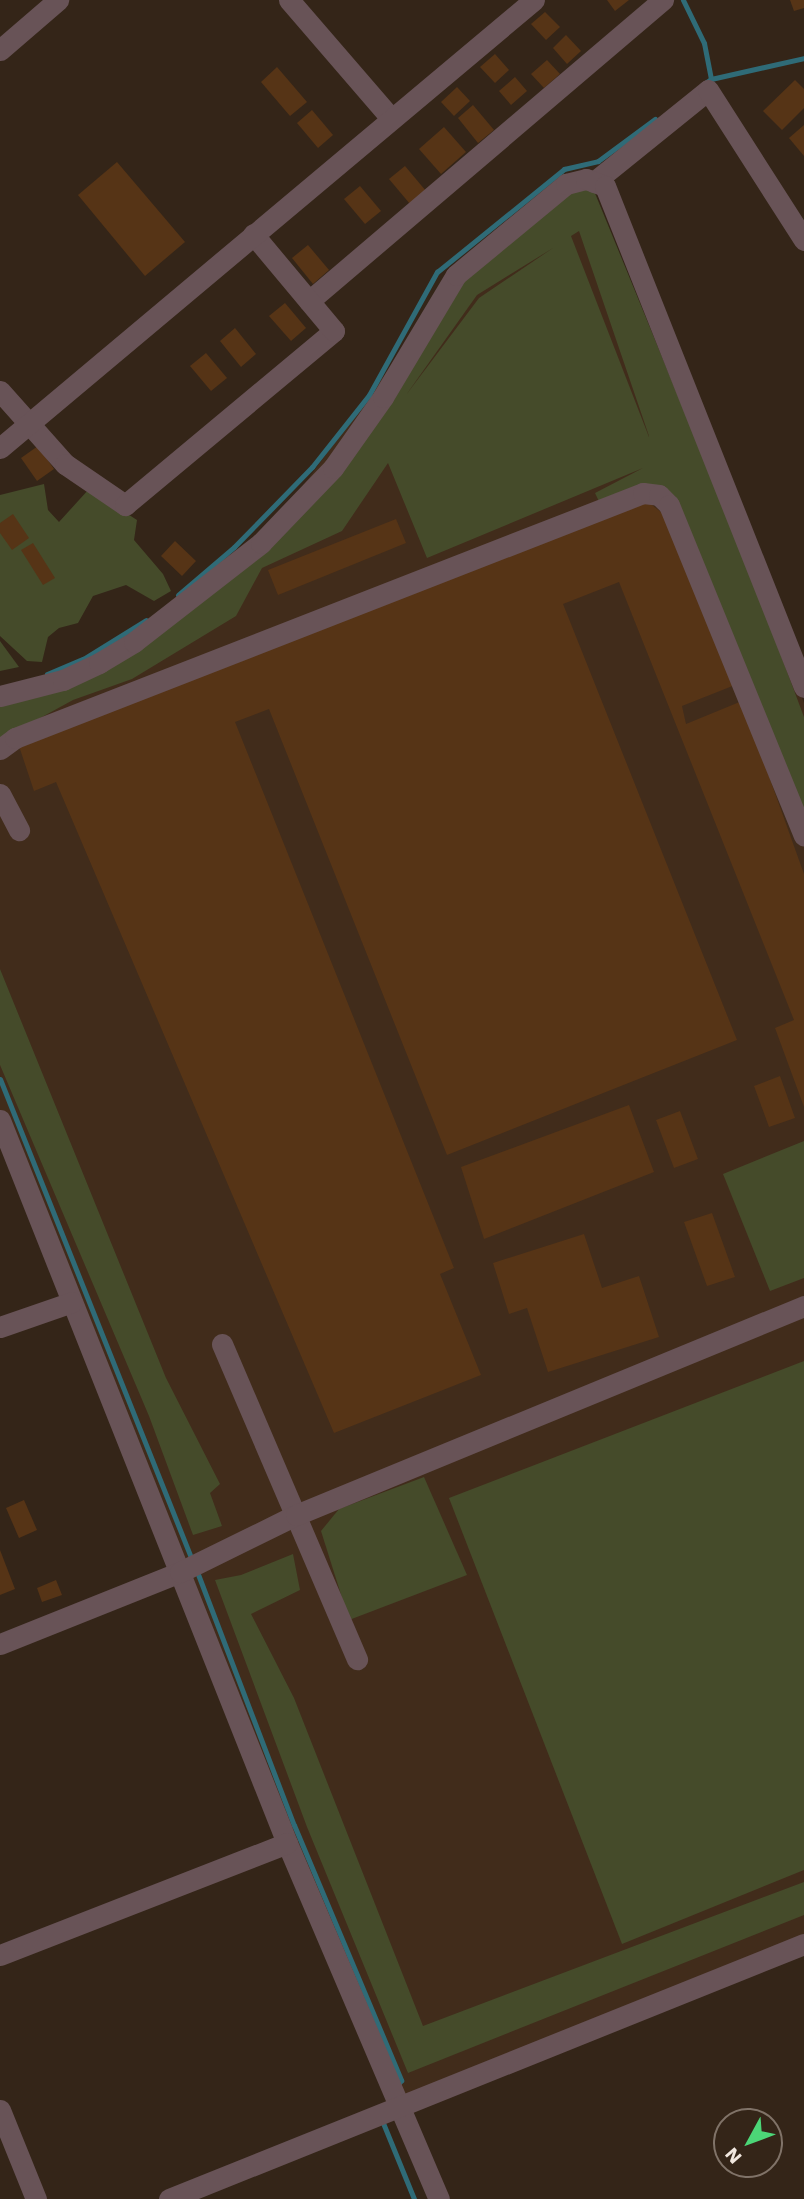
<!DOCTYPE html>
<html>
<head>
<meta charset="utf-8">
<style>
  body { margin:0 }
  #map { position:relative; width:804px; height:2199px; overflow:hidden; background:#342518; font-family:"Work Sans",sans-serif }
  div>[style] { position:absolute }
  .built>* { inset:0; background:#412c1b }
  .green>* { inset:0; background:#454b2a }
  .stream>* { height:5px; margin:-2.5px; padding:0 2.5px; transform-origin:2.5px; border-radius:2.5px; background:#2f6b77 }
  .building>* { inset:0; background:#563416 }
  .minor>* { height:21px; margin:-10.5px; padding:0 10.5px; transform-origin:10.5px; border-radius:10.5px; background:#685357 }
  span { translate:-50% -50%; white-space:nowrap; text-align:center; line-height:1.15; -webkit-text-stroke:5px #342518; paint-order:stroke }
  .north { position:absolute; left:713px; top:2108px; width:70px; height:70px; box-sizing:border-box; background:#342518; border:2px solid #807368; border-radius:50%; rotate:229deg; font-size:19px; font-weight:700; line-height:28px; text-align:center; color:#f1e7df }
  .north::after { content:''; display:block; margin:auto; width:24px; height:32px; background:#4cd677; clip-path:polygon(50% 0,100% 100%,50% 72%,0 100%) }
</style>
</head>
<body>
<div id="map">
  <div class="built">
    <div style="clip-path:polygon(586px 179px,804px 703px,804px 1944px,398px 2104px,0 1119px,0 688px,99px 663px,261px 543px,441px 298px)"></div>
  </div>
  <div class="green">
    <div style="clip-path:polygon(evenodd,590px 181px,748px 567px,804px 717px,804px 810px,676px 498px,603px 510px,595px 493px,643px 468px,427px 558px,388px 463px,342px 531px,262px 568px,236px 616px,132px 679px,73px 700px,0 740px,0 701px,159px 622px,333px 468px,460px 272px,558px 191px,590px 181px,579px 231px,649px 436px,649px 437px,571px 236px,579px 231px,590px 181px,553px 248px,479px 298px,406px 395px,477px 295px,553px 248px)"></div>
    <div style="clip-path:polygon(44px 484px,48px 510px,59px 522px,89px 489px,137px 520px,134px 540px,163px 574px,171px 591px,154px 601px,126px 585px,93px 596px,78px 623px,59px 628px,48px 637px,42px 662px,27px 661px,0 636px,0 495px)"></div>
    <div style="clip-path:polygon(0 641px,19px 667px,0 671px)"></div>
    <div style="clip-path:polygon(0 969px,166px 1378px,220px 1484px,210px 1493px,222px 1526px,193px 1535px,149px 1416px,0 1065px)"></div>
    <div style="clip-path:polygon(804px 1141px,804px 1278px,770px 1291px,723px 1174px)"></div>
    <div style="clip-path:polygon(804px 1361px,804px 1870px,622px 1944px,449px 1498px)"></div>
    <div style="clip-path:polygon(424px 1477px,467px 1575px,349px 1620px,321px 1531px,339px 1509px)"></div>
    <div style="clip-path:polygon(293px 1554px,300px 1590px,251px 1614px,294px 1698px,423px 2026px,804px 1882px,804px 1915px,408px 2073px,307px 1827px,215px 1580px,241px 1575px)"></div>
  </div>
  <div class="stream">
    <div style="left:683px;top:0;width:48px;rotate:64deg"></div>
    <div style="left:704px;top:43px;width:37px;rotate:79deg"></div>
    <div style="left:705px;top:83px;width:7px;rotate:-34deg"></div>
    <div style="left:711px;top:79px;width:95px;rotate:-12.7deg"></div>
    <div style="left:178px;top:595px;width:74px;rotate:-40.6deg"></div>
    <div style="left:234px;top:547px;width:112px;rotate:-45.7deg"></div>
    <div style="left:312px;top:467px;width:92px;rotate:-51.6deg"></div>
    <div style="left:369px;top:395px;width:141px;rotate:-61.1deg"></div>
    <div style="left:437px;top:272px;width:164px;rotate:-39deg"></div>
    <div style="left:564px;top:169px;width:35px;rotate:-13deg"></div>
    <div style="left:598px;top:161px;width:71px;rotate:-36.4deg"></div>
    <div style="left:47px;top:674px;width:39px;rotate:-23deg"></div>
    <div style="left:83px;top:659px;width:74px;rotate:-31.8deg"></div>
    <div style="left:0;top:1079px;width:518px;rotate:68.24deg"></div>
    <div style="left:196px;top:1569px;width:274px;rotate:69.1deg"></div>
    <div style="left:294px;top:1825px;width:277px;rotate:67.2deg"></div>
    <div style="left:401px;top:2080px;width:7px;rotate:124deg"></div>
    <div style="left:381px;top:2118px;width:87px;rotate:67.8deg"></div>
  </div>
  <div class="building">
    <div style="clip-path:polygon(607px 0,629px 0,615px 11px)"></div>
    <div style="clip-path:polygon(790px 0,804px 0,804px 8px,794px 11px)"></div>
    <div style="clip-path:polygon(545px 12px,560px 27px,546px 40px,531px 24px)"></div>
    <div style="clip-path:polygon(566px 35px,581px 51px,567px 64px,553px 48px)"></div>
    <div style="clip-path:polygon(495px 54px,509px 70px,495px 83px,480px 67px)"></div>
    <div style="clip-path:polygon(547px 60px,560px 74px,544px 88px,531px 74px)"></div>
    <div style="clip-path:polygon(277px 67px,307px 102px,290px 116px,261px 82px)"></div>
    <div style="clip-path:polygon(515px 77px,527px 91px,511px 105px,499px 91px)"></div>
    <div style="clip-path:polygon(795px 80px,804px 89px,804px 108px,782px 130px,763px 111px)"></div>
    <div style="clip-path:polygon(457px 87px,470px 101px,454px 116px,441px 102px)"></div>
    <div style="clip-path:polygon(473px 105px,494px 130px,478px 143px,458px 118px)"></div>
    <div style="clip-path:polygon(312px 110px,333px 135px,318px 148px,297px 123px)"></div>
    <div style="clip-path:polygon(804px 125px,804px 156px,789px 138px)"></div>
    <div style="clip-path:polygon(444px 127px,466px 152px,441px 174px,419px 149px)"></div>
    <div style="clip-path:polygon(117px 162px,185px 242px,145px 276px,78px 195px)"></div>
    <div style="clip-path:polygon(405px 166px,426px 191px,410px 204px,389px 179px)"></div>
    <div style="clip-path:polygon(360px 186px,381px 211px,365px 224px,344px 199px)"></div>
    <div style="clip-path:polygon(308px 245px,329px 270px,313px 284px,292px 258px)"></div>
    <div style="clip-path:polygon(285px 303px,306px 328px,291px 341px,269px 316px)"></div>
    <div style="clip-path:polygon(235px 328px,256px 354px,241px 367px,220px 341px)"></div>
    <div style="clip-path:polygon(206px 353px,227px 378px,211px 391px,190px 366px)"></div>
    <div style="clip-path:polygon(38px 446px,54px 469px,37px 481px,21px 458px)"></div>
    <div style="clip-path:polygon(648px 502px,666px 516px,735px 685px,682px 706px,686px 724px,742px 701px,804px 874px,804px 1107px,775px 1028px,794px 1020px,619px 582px,563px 604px,737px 1040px,447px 1155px,269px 709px,235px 722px,454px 1268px,440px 1274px,481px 1375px,334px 1433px,56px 782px,34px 791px,18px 743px)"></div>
    <div style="clip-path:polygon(13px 514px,29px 538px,12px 550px,0 533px,0 523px)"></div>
    <div style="clip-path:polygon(396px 519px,406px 543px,278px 595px,268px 570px)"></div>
    <div style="clip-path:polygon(175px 541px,196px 561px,182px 576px,161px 556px)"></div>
    <div style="clip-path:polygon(33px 543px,55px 578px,43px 585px,21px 550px)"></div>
    <div style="clip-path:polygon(780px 1076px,795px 1118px,769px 1127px,754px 1086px)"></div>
    <div style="clip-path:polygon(629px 1105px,654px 1172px,484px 1239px,461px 1167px)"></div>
    <div style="clip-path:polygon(680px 1111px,698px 1159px,674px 1168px,656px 1120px)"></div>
    <div style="clip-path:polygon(712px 1213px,735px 1277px,707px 1286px,684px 1222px)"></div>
    <div style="clip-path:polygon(584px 1234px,602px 1288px,639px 1276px,659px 1337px,548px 1372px,527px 1308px,509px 1314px,493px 1263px)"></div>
    <div style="clip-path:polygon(24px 1500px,37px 1530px,19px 1538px,6px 1508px)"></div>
    <div style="clip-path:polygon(0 1550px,15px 1589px,0 1595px)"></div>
    <div style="clip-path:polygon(56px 1580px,62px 1595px,42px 1602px,37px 1588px)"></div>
  </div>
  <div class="minor">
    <div style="left:289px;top:0;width:156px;rotate:49.2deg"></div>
    <div style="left:0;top:50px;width:77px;rotate:-40.8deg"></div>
    <div style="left:594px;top:182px;width:146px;rotate:-38.9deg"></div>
    <div style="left:708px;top:90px;width:178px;rotate:57.4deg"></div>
    <div style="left:309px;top:301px;width:465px;rotate:-40.4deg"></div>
    <div style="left:0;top:391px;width:98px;rotate:48.3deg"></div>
    <div style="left:65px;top:464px;width:73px;rotate:34.3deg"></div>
    <div style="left:125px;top:505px;width:272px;rotate:-39.8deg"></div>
    <div style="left:334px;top:331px;width:126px;rotate:-129.9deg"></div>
    <div style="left:0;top:448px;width:697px;rotate:-40deg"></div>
    <div style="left:0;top:696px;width:65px;rotate:-14.3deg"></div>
    <div style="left:63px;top:680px;width:40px;rotate:-25deg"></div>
    <div style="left:99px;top:663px;width:41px;rotate:-31deg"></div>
    <div style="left:134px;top:642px;width:161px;rotate:-37.9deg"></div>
    <div style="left:261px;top:543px;width:104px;rotate:-46.2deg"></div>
    <div style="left:333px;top:468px;width:87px;rotate:-54.8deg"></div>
    <div style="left:383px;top:397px;width:142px;rotate:-59.1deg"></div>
    <div style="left:456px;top:275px;width:143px;rotate:-39.6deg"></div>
    <div style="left:566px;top:184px;width:21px;rotate:-14deg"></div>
    <div style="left:586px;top:179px;width:20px;rotate:20deg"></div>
    <div style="left:605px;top:186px;width:539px;rotate:68.34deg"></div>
    <div style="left:0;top:749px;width:19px;rotate:-36deg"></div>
    <div style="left:15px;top:738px;width:674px;rotate:-21.31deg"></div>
    <div style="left:643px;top:493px;width:16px;rotate:7deg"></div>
    <div style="left:659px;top:495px;width:14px;rotate:45deg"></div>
    <div style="left:669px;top:505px;width:357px;rotate:67.8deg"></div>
    <div style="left:0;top:794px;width:41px;rotate:62.2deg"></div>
    <div style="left:0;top:1120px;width:778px;rotate:68.35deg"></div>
    <div style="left:287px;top:1843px;width:387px;rotate:66.9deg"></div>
    <div style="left:0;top:1327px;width:76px;rotate:-19.1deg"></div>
    <div style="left:222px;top:1344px;width:343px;rotate:66.8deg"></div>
    <div style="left:0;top:1644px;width:194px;rotate:-21.8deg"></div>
    <div style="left:180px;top:1572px;width:129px;rotate:-26.2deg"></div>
    <div style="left:296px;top:1515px;width:549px;rotate:-22.36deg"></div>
    <div style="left:0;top:1955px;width:308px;rotate:-21.3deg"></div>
    <div style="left:0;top:2110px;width:96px;rotate:68deg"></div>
    <div style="left:169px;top:2199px;width:684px;rotate:-21.88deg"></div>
  </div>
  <div class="north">N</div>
</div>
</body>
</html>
